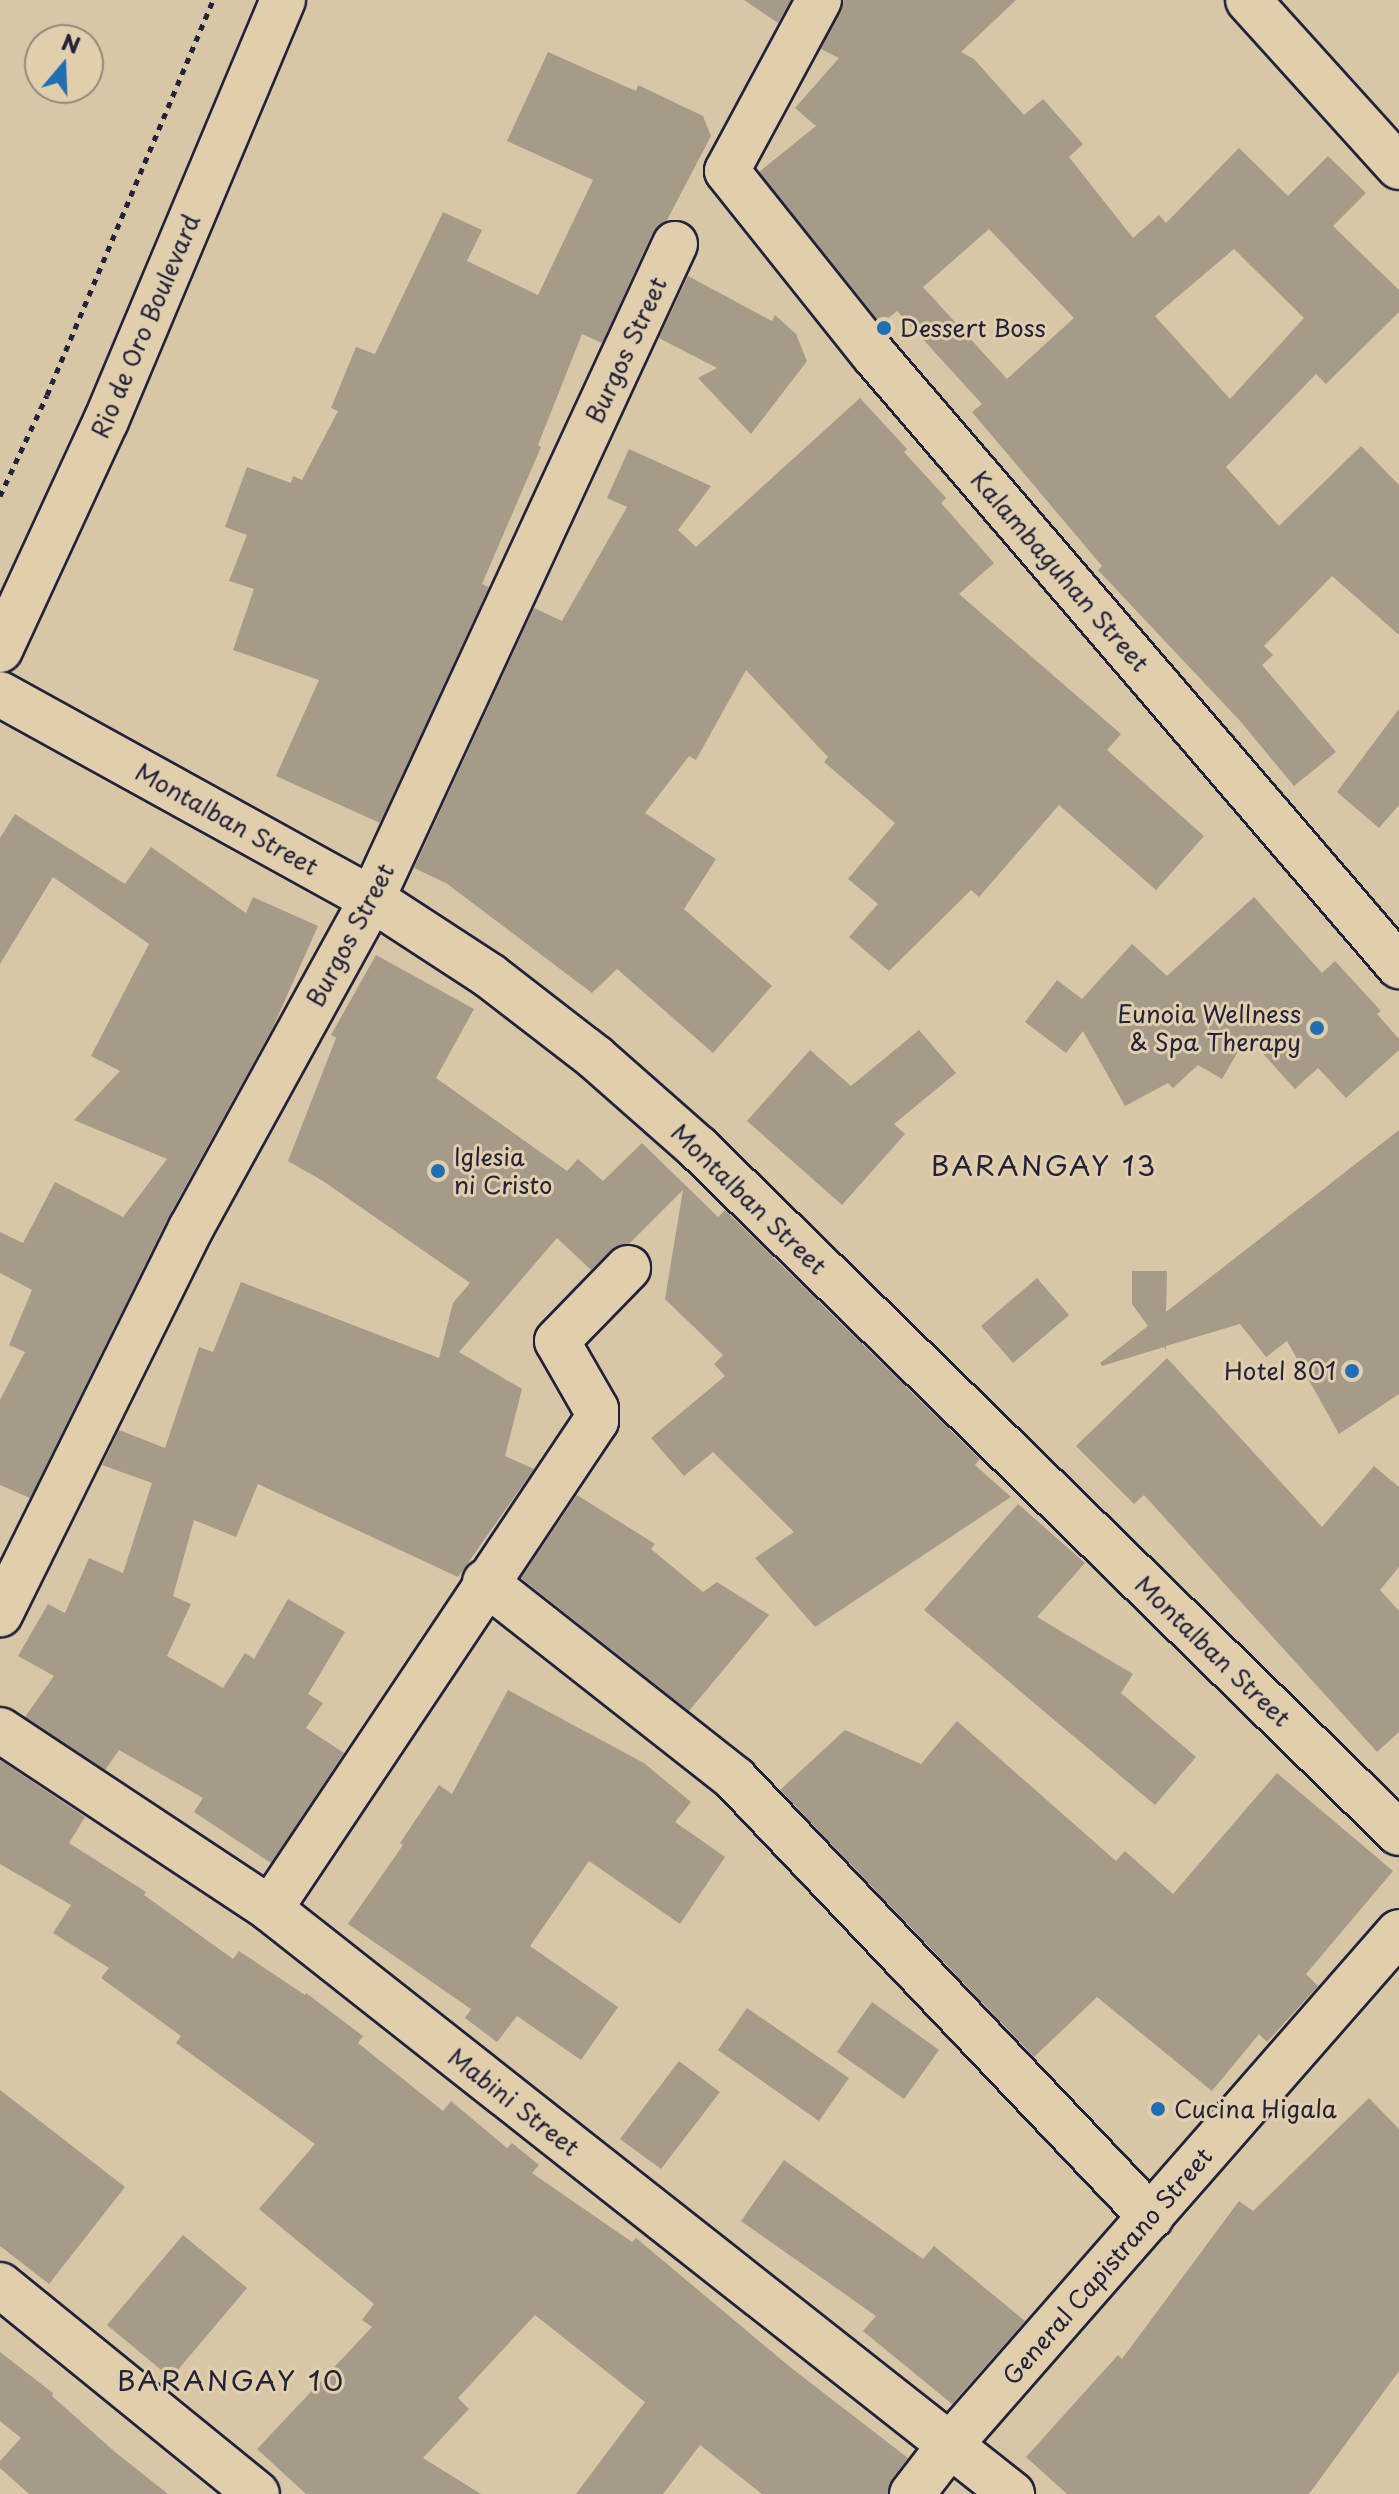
<!DOCTYPE html>
<html>
<head>
<meta charset="utf-8">
<style>
  body { margin:0 }
  #map { position:relative; width:1399px; height:2494px; overflow:hidden; background:#d8c7a7; font-family:"Playpen Sans",sans-serif }
  div>[style] { position:absolute }
  .building>* { inset:0; background:#a69a89 }
  .path>* { height:5px; margin-top:-2.5px; transform-origin:0; background:repeating-linear-gradient(90deg,#22223b 0 6px,transparent 0 12px) }
  .roads { filter:drop-shadow(2px 0 #22223b) drop-shadow(-2px 0 #22223b) drop-shadow(0 2px #22223b) drop-shadow(0 -2px #22223b) }
  .minor>* { height:44px; margin:-22px; padding:0 22px; transform-origin:22px; border-radius:22px; background:#e0ceac }
  .major>* { height:44px; margin:-22px; padding:0 22px; transform-origin:22px; border-radius:22px; background:#e0ceac }
  .dots>* { width:22px; height:22px; translate:-50% -50%; box-sizing:border-box; border:4px solid #e0ceac; border-radius:50% }
  span { translate:-50% -50%; white-space:nowrap; text-align:center; line-height:1.15; -webkit-text-stroke:6px #e0ceac; paint-order:stroke }
  .street-label { font-size:24px; color:#22223b }
  .poi-label { font-size:24px; color:#22223b }
  .left { translate:0 -50%; text-align:left }
  .right { translate:-100% -50%; text-align:right }
  .quarter-label { font-size:28px; color:#22223b; letter-spacing:2px }
  .north { position:absolute; left:24px; top:24px; width:80px; height:80px; box-sizing:border-box; background:#e0ceac; border:2px solid #94897f; border-radius:50%; rotate:19deg; font-size:22px; font-weight:700; line-height:32px; text-align:center; color:#22223b }
  .north::after { content:''; display:block; margin:auto; width:28px; height:36px; background:#1f6fb2; clip-path:polygon(50% 0,100% 100%,50% 72%,0 100%) }
</style>
</head>
<body>
<div id="map">
  <div class="building">
    <div style="clip-path:polygon(744px 0,791px 0,778px 23px)"></div>
    <div style="clip-path:polygon(evenodd,844px 0,1016px 0,961px 52px,974px 59px,1024px 115px,1043px 99px,1083px 144px,1069px 157px,1133px 238px,1159px 215px,1166px 223px,1239px 148px,1288px 196px,1328px 156px,1366px 193px,1333px 226px,1399px 290px,1399px 312px,1326px 384px,1316px 374px,1226px 467px,1279px 526px,1361px 446px,1399px 485px,1399px 635px,1332px 576px,1264px 646px,1273px 655px,1262px 665px,1336px 752px,1294px 786px,1241px 722px,1098px 570px,1102px 566px,972px 412px,982px 404px,897px 311px,881px 324px,759px 172px,816px 126px,795px 108px,839px 58px,821px 49px,844px 0,989px 229px,1074px 318px,1007px 379px,923px 287px,989px 229px,844px 0,1234px 249px,1304px 318px,1230px 399px,1155px 316px,1234px 249px)"></div>
    <div style="clip-path:polygon(548px 52px,636px 91px,638px 85px,703px 116px,711px 136px,666px 222px,652px 234px,602px 343px,582px 334px,538px 445px,541px 447px,482px 584px,489px 587px,380px 823px,276px 776px,319px 680px,233px 650px,254px 589px,229px 581px,247px 535px,225px 527px,247px 467px,291px 483px,293px 476px,302px 480px,338px 411px,331px 408px,356px 347px,375px 354px,443px 212px,482px 230px,467px 261px,538px 295px,593px 180px,507px 141px)"></div>
    <div style="clip-path:polygon(688px 276px,772px 321px,775px 315px,796px 334px,807px 361px,751px 434px,698px 378px,717px 368px,659px 338px)"></div>
    <div style="clip-path:polygon(860px 398px,907px 449px,904px 452px,946px 498px,941px 503px,994px 563px,959px 594px,1121px 734px,1107px 750px,1204px 836px,1156px 890px,1059px 805px,979px 897px,971px 890px,889px 971px,849px 937px,878px 904px,848px 879px,895px 823px,824px 762px,828px 757px,746px 670px,696px 760px,689px 756px,645px 813px,716px 859px,684px 909px,772px 986px,713px 1053px,617px 969px,592px 993px,446px 883px,414px 868px,534px 608px,562px 621px,627px 507px,607px 498px,629px 449px,711px 486px,678px 530px,696px 547px)"></div>
    <div style="clip-path:polygon(1399px 709px,1399px 805px,1379px 828px,1337px 792px)"></div>
    <div style="clip-path:polygon(15px 814px,125px 884px,151px 847px,246px 913px,253px 897px,318px 926px,273px 1027px,169px 1216px,30px 1498px,0 1485px,0 1400px,25px 1352px,9px 1345px,32px 1290px,0 1273px,0 1232px,23px 1243px,55px 1182px,123px 1217px,167px 1159px,74px 1120px,120px 1071px,91px 1056px,149px 944px,53px 877px,0 964px,0 838px)"></div>
    <div style="clip-path:polygon(1254px 897px,1322px 973px,1335px 961px,1381px 1011px,1377px 1014px,1399px 1039px,1399px 1050px,1346px 1098px,1318px 1068px,1295px 1089px,1247px 1036px,1222px 1079px,1198px 1065px,1173px 1088px,1168px 1083px,1125px 1106px,1083px 1031px,1066px 1053px,1025px 1022px,1057px 980px,1082px 999px,1132px 944px,1167px 976px)"></div>
    <div style="clip-path:polygon(376px 955px,474px 1009px,436px 1078px,567px 1171px,578px 1159px,603px 1181px,642px 1143px,718px 1217px,725px 1210px,980px 1459px,975px 1465px,1011px 1497px,815px 1627px,755px 1558px,794px 1532px,713px 1452px,684px 1476px,651px 1438px,725px 1376px,714px 1364px,723px 1355px,665px 1299px,683px 1190px,629px 1244px,611px 1250px,591px 1270px,557px 1238px,459px 1352px,522px 1389px,505px 1456px,534px 1469px,458px 1577px,258px 1484px,236px 1537px,194px 1520px,173px 1596px,191px 1604px,167px 1656px,223px 1688px,245px 1653px,254px 1659px,288px 1599px,345px 1632px,308px 1694px,323px 1703px,306px 1728px,344px 1753px,271px 1863px,194px 1812px,203px 1798px,119px 1750px,105px 1770px,25px 1717px,54px 1676px,18px 1656px,48px 1604px,65px 1613px,89px 1558px,123px 1573px,152px 1483px,102px 1465px,119px 1430px,165px 1448px,199px 1347px,213px 1352px,241px 1282px,439px 1358px,453px 1303px,470px 1283px,323px 1181px,288px 1161px,336px 1038px,331px 1035px)"></div>
    <div style="clip-path:polygon(919px 1030px,956px 1073px,894px 1124px,905px 1134px,842px 1205px,747px 1121px,810px 1050px,851px 1086px)"></div>
    <div style="clip-path:polygon(1399px 1130px,1399px 1394px,1339px 1434px,1287px 1341px,1266px 1357px,1240px 1324px,1166px 1346px,1166px 1350px,1164px 1347px,1102px 1366px,1100px 1363px,1148px 1326px,1132px 1304px,1132px 1271px,1167px 1271px,1166px 1312px)"></div>
    <div style="clip-path:polygon(1037px 1278px,1069px 1315px,1013px 1363px,981px 1326px)"></div>
    <div style="clip-path:polygon(1167px 1358px,1322px 1527px,1374px 1466px,1399px 1487px,1399px 1567px,1380px 1590px,1399px 1611px,1399px 1732px,1377px 1752px,1144px 1495px,1134px 1504px,1076px 1446px)"></div>
    <div style="clip-path:polygon(577px 1495px,655px 1544px,651px 1549px,703px 1592px,717px 1582px,769px 1615px,689px 1711px,521px 1578px)"></div>
    <div style="clip-path:polygon(1018px 1504px,1085px 1563px,1037px 1617px,1133px 1674px,1121px 1693px,1196px 1757px,1155px 1805px,924px 1610px)"></div>
    <div style="clip-path:polygon(508px 1690px,644px 1763px,691px 1802px,675px 1822px,725px 1857px,680px 1924px,589px 1861px,530px 1946px,618px 2007px,581px 2060px,517px 2016px,497px 2042px,465px 2018px,471px 2009px,348px 1924px,403px 1845px,400px 1843px,439px 1785px,452px 1794px)"></div>
    <div style="clip-path:polygon(957px 1721px,1116px 1861px,1125px 1851px,1173px 1894px,1277px 1773px,1393px 1871px,1306px 1974px,1318px 1986px,1267px 2042px,1259px 2034px,1212px 2091px,1097px 1997px,1034px 2057px,780px 1790px,845px 1730px,921px 1764px)"></div>
    <div style="clip-path:polygon(0 1760px,85px 1817px,69px 1843px,146px 1892px,144px 1895px,233px 1959px,239px 1951px,305px 1995px,306px 1993px,363px 2036px,358px 2043px,443px 2111px,451px 2101px,507px 2148px,512px 2143px,539px 2165px,532px 2173px,632px 2242px,636px 2238px,790px 2367px,908px 2458px,892px 2479px,888px 2494px,762px 2494px,700px 2445px,663px 2494px,576px 2494px,645px 2402px,535px 2315px,458px 2398px,469px 2409px,423px 2458px,481px 2494px,306px 2494px,257px 2449px,372px 2327px,362px 2320px,374px 2304px,259px 2209px,315px 2144px,176px 2043px,181px 2036px,101px 1978px,109px 1968px,53px 1933px,71px 1905px,0 1864px)"></div>
    <div style="clip-path:polygon(872px 2002px,939px 2050px,904px 2099px,837px 2052px)"></div>
    <div style="clip-path:polygon(747px 2008px,849px 2078px,819px 2121px,718px 2050px)"></div>
    <div style="clip-path:polygon(679px 2061px,720px 2092px,661px 2169px,620px 2139px)"></div>
    <div style="clip-path:polygon(0 2090px,125px 2187px,49px 2284px,0 2246px)"></div>
    <div style="clip-path:polygon(1369px 2098px,1399px 2129px,1399px 2371px,1309px 2494px,1067px 2494px,1026px 2457px,1118px 2355px,1122px 2359px,1239px 2201px,1253px 2211px)"></div>
    <div style="clip-path:polygon(784px 2160px,923px 2259px,934px 2246px,1025px 2321px,952px 2404px,863px 2331px,876px 2316px,741px 2221px)"></div>
    <div style="clip-path:polygon(183px 2235px,247px 2288px,171px 2378px,107px 2325px)"></div>
    <div style="clip-path:polygon(0 2352px,53px 2393px,52px 2396px,115px 2452px,168px 2494px,29px 2494px,0 2468px,0 2461px,21px 2438px,0 2421px)"></div>
  </div>
  <div class="path">
    <div style="left:0;top:496px;width:111px;rotate:-65deg"></div>
    <div style="left:47px;top:395px;width:428px;rotate:-67.2deg"></div>
  </div>
  <div class="roads">
    <div class="minor">
      <div style="left:819px;top:0;width:194px;rotate:118.3deg"></div>
      <div style="left:727px;top:171px;width:236px;rotate:51.4deg"></div>
      <div style="left:874px;top:355px;width:806px;rotate:49.33deg"></div>
      <div style="left:1248px;top:0;width:225px;rotate:47.9deg"></div>
      <div style="left:675px;top:244px;width:722px;rotate:114.83deg"></div>
      <div style="left:372px;top:899px;width:141px;rotate:33.1deg"></div>
      <div style="left:490px;top:976px;width:134px;rotate:37.7deg"></div>
      <div style="left:596px;top:1058px;width:136px;rotate:41.4deg"></div>
      <div style="left:698px;top:1148px;width:980px;rotate:44.34deg"></div>
      <div style="left:485px;top:1582px;width:318px;rotate:38.2deg"></div>
      <div style="left:735px;top:1779px;width:604px;rotate:46.48deg"></div>
      <div style="left:0;top:1730px;width:324px;rotate:33.5deg"></div>
      <div style="left:270px;top:1909px;width:945px;rotate:38.25deg"></div>
      <div style="left:270px;top:1909px;width:587px;rotate:-56.26deg"></div>
      <div style="left:596px;top:1421px;width:12px;rotate:-90deg"></div>
      <div style="left:596px;top:1409px;width:78px;rotate:-119.8deg"></div>
      <div style="left:557px;top:1341px;width:102px;rotate:-45.8deg"></div>
      <div style="left:0;top:2285px;width:331px;rotate:39.1deg"></div>
    </div>
    <div class="major">
      <div style="left:0;top:650px;width:252px;rotate:-65.2deg"></div>
      <div style="left:106px;top:421px;width:457px;rotate:-67.2deg"></div>
      <div style="left:0;top:694px;width:425px;rotate:28.9deg"></div>
      <div style="left:372px;top:899px;width:376px;rotate:118.8deg"></div>
      <div style="left:191px;top:1228px;width:431px;rotate:116.3deg"></div>
      <div style="left:912px;top:2494px;width:61px;rotate:-52.4deg"></div>
      <div style="left:949px;top:2446px;width:683px;rotate:-48.8deg"></div>
    </div>
  </div>
  <div class="dots">
    <div style="left:884px;top:328px;background:#1f6fb2"></div>
    <div style="left:1317px;top:1028px;background:#1f6fb2"></div>
    <div style="left:438px;top:1171px;background:#1f6fb2"></div>
    <div style="left:1352px;top:1371px;background:#1f6fb2"></div>
    <div style="left:1158px;top:2109px;background:#1f6fb2"></div>
  </div>
  <div class="street-label">
    <span style="left:145px;top:326px;rotate:-67deg">Rio de Oro Boulevard</span>
    <span style="left:626px;top:350px;rotate:-65deg">Burgos Street</span>
    <span style="left:1060px;top:571px;rotate:49deg">Kalambaguhan Street</span>
    <span style="left:227px;top:819px;rotate:29deg">Montalban Street</span>
    <span style="left:350px;top:935px;rotate:-62deg">Burgos Street</span>
    <span style="left:749px;top:1199px;rotate:44deg">Montalban Street</span>
    <span style="left:1213px;top:1651px;rotate:44deg">Montalban Street</span>
    <span style="left:514px;top:2102px;rotate:38deg">Mabini Street</span>
    <span style="left:1107px;top:2266px;rotate:-49deg">General Capistrano Street</span>
  </div>
  <div class="poi-label">
    <span class="left" style="left:900px;top:328px">Dessert Boss</span>
    <span class="right" style="left:1301px;top:1028px">Eunoia Wellness<br>&amp; Spa Therapy</span>
    <span class="left" style="left:454px;top:1171px">Iglesia<br>ni Cristo</span>
    <span class="right" style="left:1336px;top:1371px">Hotel 801</span>
    <span class="left" style="left:1174px;top:2109px">Cucina Higala</span>
  </div>
  <div class="quarter-label">
    <span style="left:1044px;top:1165px">BARANGAY 13</span>
    <span style="left:231px;top:2380px">BARANGAY 10</span>
  </div>
  <div class="north">N</div>
</div>
</body>
</html>
